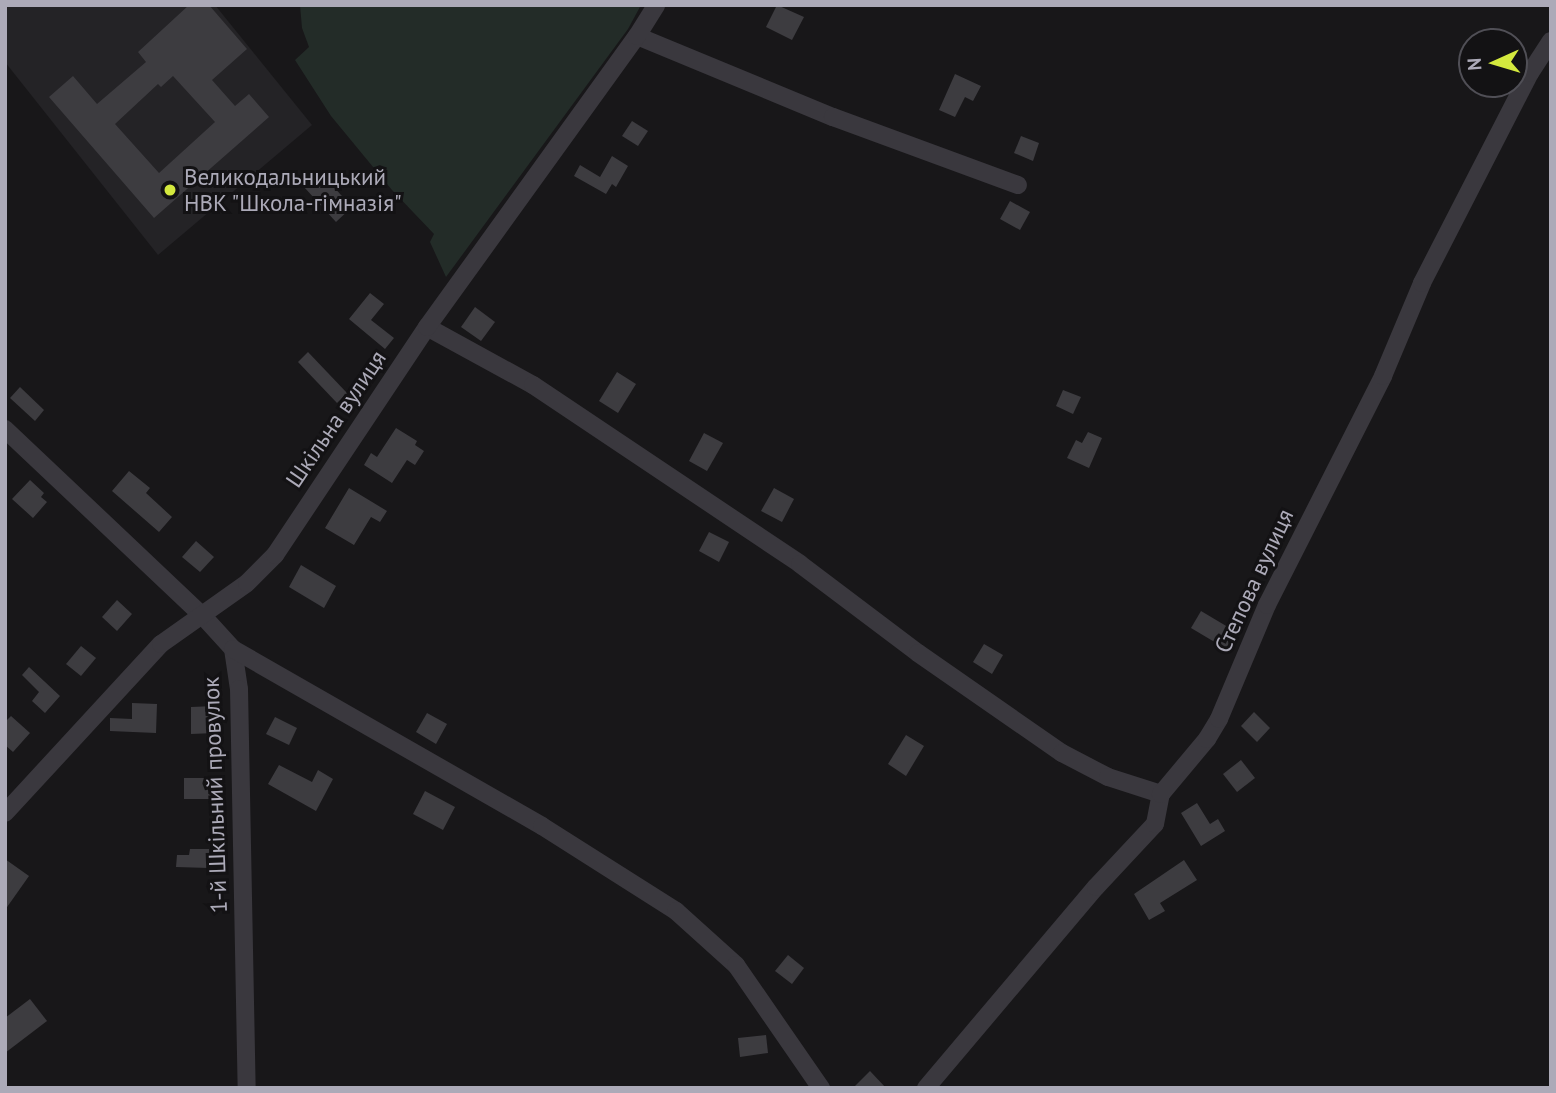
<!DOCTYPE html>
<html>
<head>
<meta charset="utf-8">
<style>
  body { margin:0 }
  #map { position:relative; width:1556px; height:1093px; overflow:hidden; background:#181719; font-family:"PT Sans",sans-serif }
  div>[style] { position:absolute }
  .built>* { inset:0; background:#242326 }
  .green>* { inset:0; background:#232c28 }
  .building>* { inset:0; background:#3d3c40 }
  .minor>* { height:18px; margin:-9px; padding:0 9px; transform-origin:9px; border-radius:9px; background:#3a383e }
  .dots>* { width:19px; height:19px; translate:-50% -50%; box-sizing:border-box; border:4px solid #131214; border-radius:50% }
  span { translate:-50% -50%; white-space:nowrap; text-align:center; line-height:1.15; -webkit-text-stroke:6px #131214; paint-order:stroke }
  .poi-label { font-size:23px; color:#acaab8 }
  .left { translate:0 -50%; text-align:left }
  .street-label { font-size:23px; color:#acaab8 }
  .frame { position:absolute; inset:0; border:7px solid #acaab8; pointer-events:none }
  .north { position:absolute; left:1458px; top:28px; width:70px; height:70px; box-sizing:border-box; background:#131214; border:2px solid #504f56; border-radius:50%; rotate:266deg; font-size:19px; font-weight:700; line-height:28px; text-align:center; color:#acaab8 }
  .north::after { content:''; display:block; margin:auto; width:24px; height:32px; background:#d4e93e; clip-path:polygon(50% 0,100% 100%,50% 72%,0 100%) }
</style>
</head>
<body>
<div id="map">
  <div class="built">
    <div style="clip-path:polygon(5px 5px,215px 5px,312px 125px,158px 255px,5px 62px)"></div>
  </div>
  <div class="green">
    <div style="clip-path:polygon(300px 5px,641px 5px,628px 29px,446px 277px,430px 242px,434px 234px,392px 190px,331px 116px,295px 60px,309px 47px,302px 28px)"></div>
  </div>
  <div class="building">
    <div style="clip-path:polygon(evenodd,189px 5px,209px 5px,247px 49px,212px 80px,235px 106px,249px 94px,269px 117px,154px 218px,49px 97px,73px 76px,97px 104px,146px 62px,138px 52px,189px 5px,173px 76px,215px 122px,159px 173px,115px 124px,158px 84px,161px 87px,173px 76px)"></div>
    <div style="clip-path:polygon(777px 5px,804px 17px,792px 40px,766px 27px)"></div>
    <div style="clip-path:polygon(955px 74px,981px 86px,973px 101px,965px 97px,955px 117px,939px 110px)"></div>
    <div style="clip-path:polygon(632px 121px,648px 131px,638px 146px,622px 136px)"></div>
    <div style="clip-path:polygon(1021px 136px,1039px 143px,1033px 161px,1014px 153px)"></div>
    <div style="clip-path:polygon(612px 156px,628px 166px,616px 187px,612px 184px,606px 194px,574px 176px,580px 165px,600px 177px)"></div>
    <div style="clip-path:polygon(320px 172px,352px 207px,336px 222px,304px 187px)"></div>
    <div style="clip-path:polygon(1010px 201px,1030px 212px,1020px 230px,1000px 219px)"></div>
    <div style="clip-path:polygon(370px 293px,384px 304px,371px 320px,394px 338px,385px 349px,349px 319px)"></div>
    <div style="clip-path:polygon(475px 307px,495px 322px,481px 341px,461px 327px)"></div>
    <div style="clip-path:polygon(308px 352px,347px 393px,337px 403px,298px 362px)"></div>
    <div style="clip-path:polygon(617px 372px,636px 384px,618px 413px,599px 401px)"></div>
    <div style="clip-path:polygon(20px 387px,44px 410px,35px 421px,10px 398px)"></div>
    <div style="clip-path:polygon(1063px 390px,1081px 397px,1073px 414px,1056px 406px)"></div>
    <div style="clip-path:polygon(396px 428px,417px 441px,415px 445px,424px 451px,415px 465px,407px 460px,392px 483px,364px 465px,371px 453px,377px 457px)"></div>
    <div style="clip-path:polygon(1088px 432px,1102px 438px,1089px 468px,1067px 458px,1076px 440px,1082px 443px)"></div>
    <div style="clip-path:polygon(704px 433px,723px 443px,707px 471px,689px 461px)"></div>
    <div style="clip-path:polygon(129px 471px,150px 488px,146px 493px,172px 517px,159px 532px,112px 491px)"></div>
    <div style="clip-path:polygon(30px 480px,44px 493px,41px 497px,47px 502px,33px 518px,12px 499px)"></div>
    <div style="clip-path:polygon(349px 488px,387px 511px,380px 522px,371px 517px,354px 545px,325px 528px)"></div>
    <div style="clip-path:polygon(774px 488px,794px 499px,782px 522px,761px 511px)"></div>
    <div style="clip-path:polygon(709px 532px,729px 542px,719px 562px,699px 551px)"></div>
    <div style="clip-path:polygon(196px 541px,214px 557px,200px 572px,182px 557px)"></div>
    <div style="clip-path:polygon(301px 565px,336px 586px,324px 608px,289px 587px)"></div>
    <div style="clip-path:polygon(117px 600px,132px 614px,117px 631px,102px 617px)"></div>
    <div style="clip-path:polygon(1201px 611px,1238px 633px,1228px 650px,1191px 628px)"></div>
    <div style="clip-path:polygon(984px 644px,1003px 655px,992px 674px,973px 662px)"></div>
    <div style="clip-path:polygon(81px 646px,96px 658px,81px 676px,66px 664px)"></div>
    <div style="clip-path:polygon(29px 667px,60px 696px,45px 713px,32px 701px,39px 692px,22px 675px)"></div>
    <div style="clip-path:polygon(132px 703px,157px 704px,156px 733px,110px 731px,110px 718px,132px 719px)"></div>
    <div style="clip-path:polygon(215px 706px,215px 733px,191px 734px,191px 707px)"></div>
    <div style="clip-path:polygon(1254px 712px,1270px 728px,1257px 742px,1241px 726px)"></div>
    <div style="clip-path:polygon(427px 713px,447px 724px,436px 744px,416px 732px)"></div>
    <div style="clip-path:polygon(11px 716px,30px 733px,13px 752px,5px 745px,5px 722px)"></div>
    <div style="clip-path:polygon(275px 717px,297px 728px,289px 745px,266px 734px)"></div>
    <div style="clip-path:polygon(906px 735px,924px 746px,906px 776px,888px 764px)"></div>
    <div style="clip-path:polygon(1241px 760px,1255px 778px,1237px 792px,1223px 774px)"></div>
    <div style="clip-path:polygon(279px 765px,312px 782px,318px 770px,333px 779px,316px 811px,268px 784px)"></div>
    <div style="clip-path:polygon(184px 778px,214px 778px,214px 799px,184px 799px)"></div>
    <div style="clip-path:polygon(425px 791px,455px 807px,443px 830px,413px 814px)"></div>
    <div style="clip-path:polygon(1197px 803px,1210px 824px,1218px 819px,1225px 831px,1201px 846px,1181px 813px)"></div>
    <div style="clip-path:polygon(190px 849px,209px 849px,209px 868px,176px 867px,177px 855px,189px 855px)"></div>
    <div style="clip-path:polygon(5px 859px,29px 876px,5px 910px)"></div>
    <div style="clip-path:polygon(1184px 860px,1197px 880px,1160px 903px,1165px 911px,1149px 920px,1134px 894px)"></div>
    <div style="clip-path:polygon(788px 955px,804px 968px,792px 984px,775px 971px)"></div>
    <div style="clip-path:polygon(30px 999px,47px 1021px,5px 1053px,5px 1018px)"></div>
    <div style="clip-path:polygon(766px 1035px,768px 1053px,740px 1057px,738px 1038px)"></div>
    <div style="clip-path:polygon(870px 1071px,886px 1088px,853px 1088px)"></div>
  </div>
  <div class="minor">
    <div style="left:637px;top:36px;width:212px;rotate:22.5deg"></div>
    <div style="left:833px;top:117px;width:197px;rotate:20.2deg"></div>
    <div style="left:427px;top:327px;width:121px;rotate:28.7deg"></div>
    <div style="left:533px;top:385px;width:321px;rotate:33.8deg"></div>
    <div style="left:800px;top:564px;width:148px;rotate:37deg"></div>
    <div style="left:918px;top:653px;width:175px;rotate:34.8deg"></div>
    <div style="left:1062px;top:753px;width:52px;rotate:27.6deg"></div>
    <div style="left:1108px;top:777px;width:56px;rotate:17.8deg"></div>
    <div style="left:5px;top:429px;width:271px;rotate:43.4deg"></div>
    <div style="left:202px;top:615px;width:46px;rotate:47.6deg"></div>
    <div style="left:233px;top:649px;width:40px;rotate:81.5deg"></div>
    <div style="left:239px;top:689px;width:399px;rotate:88.9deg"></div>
    <div style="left:233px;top:649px;width:356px;rotate:29.8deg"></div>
    <div style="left:542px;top:826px;width:159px;rotate:32.4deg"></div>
    <div style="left:676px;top:911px;width:81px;rotate:42deg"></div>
    <div style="left:736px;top:965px;width:150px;rotate:55.4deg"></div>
    <div style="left:5px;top:813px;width:230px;rotate:-47.3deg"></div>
    <div style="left:161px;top:644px;width:105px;rotate:-35.3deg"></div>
    <div style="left:247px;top:583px;width:40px;rotate:-45deg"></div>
    <div style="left:275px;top:555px;width:274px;rotate:-56.3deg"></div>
    <div style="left:427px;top:327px;width:359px;rotate:-54.2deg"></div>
    <div style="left:637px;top:36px;width:36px;rotate:-58deg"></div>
    <div style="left:926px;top:1088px;width:263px;rotate:-49.8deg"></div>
    <div style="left:1096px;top:887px;width:86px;rotate:-46.9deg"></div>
    <div style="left:1155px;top:824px;width:31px;rotate:-79deg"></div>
    <div style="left:1161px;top:794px;width:72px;rotate:-50.1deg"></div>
    <div style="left:1207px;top:739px;width:23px;rotate:-59deg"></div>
    <div style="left:1219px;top:719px;width:124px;rotate:-67.2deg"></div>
    <div style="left:1267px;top:605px;width:257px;rotate:-63.1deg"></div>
    <div style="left:1383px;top:376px;width:101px;rotate:-67.2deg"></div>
    <div style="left:1422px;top:283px;width:236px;rotate:-62.8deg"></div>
    <div style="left:1530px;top:73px;width:38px;rotate:-57deg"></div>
  </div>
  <div class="dots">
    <div style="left:170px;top:190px;background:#d4e93e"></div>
  </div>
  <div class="poi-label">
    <span class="left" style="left:184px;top:190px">Великодальницький<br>НВК "Школа-гімназія"</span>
  </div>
  <div class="street-label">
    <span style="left:336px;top:419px;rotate:-56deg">Шкільна вулиця</span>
    <span style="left:1254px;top:581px;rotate:-65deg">Степова вулиця</span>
    <span style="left:215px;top:795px;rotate:-92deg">1-й Шкільний провулок</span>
  </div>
  <div class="frame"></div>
  <div class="north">N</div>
</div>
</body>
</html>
